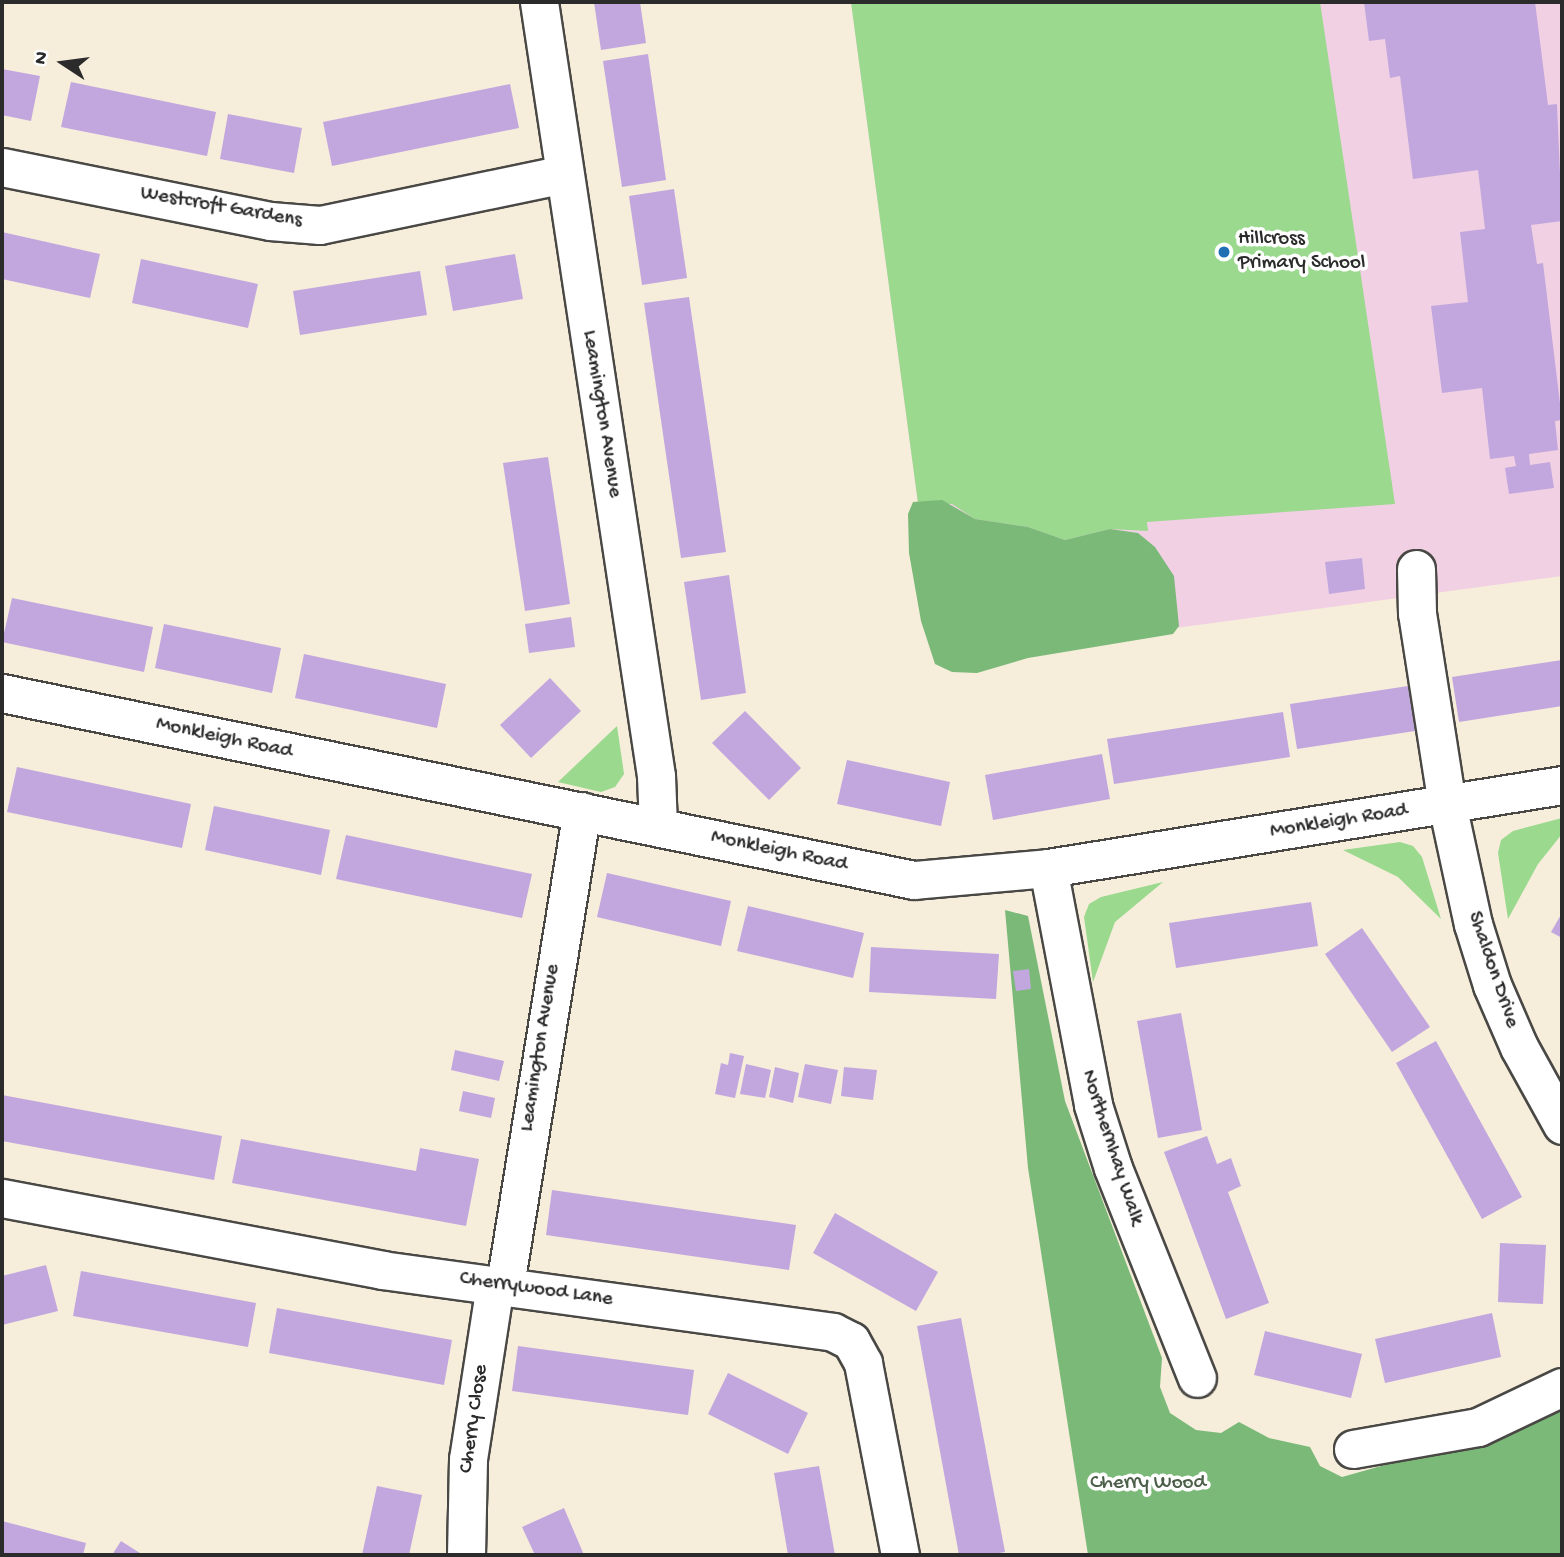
<!DOCTYPE html>
<html>
<head>
<meta charset="utf-8">
<style>
  body { margin:0 }
  #map { position:relative; width:1564px; height:1557px; overflow:hidden; background:#f6eddb; font-family:"Gochi Hand",sans-serif }
  div>[style] { position:absolute }
  .built>* { inset:0; background:#f1d0e3 }
  .green>* { inset:0; background:#9ad98e }
  .forest>* { inset:0; background:#7bb979 }
  .building>* { inset:0; background:#c2a7de }
  .roads { filter:drop-shadow(2px 0 #494845) drop-shadow(-2px 0 #494845) drop-shadow(0 2px #494845) drop-shadow(0 -2px #494845) }
  .minor>* { height:37px; margin:-18.5px; padding:0 18.5px; transform-origin:18.5px; border-radius:18.5px; background:#fff }
  .dots>* { width:19px; height:19px; translate:-50% -50%; box-sizing:border-box; border:4px solid #fff; border-radius:50% }
  span { translate:-50% -50%; white-space:nowrap; text-align:center; line-height:1.15; -webkit-text-stroke:7px #fff; paint-order:stroke }
  .street-label { font-size:21px; color:#2b2b2b }
  .poi-label { font-size:21px; color:#2b2b2b }
  .left { translate:0 -50%; text-align:left }
  .park-label { font-size:21px; color:#4c5f49 }
  .frame { position:absolute; inset:0; border:4px solid #2b2b2b; pointer-events:none }
  .north { position:absolute; left:28px; top:28px; width:70px; height:70px; -webkit-text-stroke:5px #fff; paint-order:stroke; rotate:283deg; font-size:19px; font-weight:700; line-height:28px; text-align:center; color:#2b2b2b }
  .north::after { content:''; display:block; margin:auto; width:24px; height:32px; background:#2b2b2b; clip-path:polygon(50% 0,100% 100%,50% 72%,0 100%) }
</style>
</head>
<body>
<div id="map">
  <div class="built">
    <div style="clip-path:polygon(851px 2px,1562px 2px,1562px 576px,939px 660px)"></div>
  </div>
  <div class="green">
    <div style="clip-path:polygon(851px 2px,1320px 2px,1395px 504px,1147px 522px,1148px 531px,1110px 529px,1065px 540px,1028px 527px,975px 519px,952px 504px,918px 503px)"></div>
    <div style="clip-path:polygon(617px 726px,624px 774px,615px 787px,601px 792px,558px 782px)"></div>
    <div style="clip-path:polygon(1562px 818px,1562px 834px,1538px 864px,1508px 919px,1498px 853px,1501px 840px,1513px 831px)"></div>
    <div style="clip-path:polygon(1400px 842px,1413px 846px,1422px 857px,1441px 919px,1398px 877px,1343px 850px)"></div>
    <div style="clip-path:polygon(1163px 882px,1115px 922px,1093px 982px,1084px 917px,1089px 904px,1101px 897px)"></div>
  </div>
  <div class="forest">
    <div style="clip-path:polygon(942px 500px,975px 519px,1028px 527px,1065px 540px,1110px 529px,1138px 533px,1155px 547px,1174px 576px,1179px 626px,1173px 634px,1028px 658px,977px 673px,952px 672px,935px 664px,921px 621px,909px 553px,908px 514px,913px 502px)"></div>
    <div style="clip-path:polygon(1005px 910px,1028px 916px,1065px 1101px,1162px 1358px,1160px 1387px,1170px 1413px,1196px 1430px,1221px 1433px,1239px 1422px,1269px 1438px,1310px 1447px,1320px 1466px,1342px 1477px,1477px 1439px,1562px 1399px,1562px 1555px,1088px 1555px,1028px 1168px)"></div>
  </div>
  <div class="building">
    <div style="clip-path:polygon(594px 2px,640px 2px,646px 43px,601px 50px)"></div>
    <div style="clip-path:polygon(1364px 2px,1535px 2px,1548px 105px,1557px 104px,1562px 221px,1531px 225px,1537px 264px,1543px 263px,1562px 420px,1555px 421px,1558px 450px,1529px 454px,1530px 465px,1550px 462px,1554px 488px,1509px 494px,1505px 468px,1516px 466px,1514px 456px,1490px 459px,1482px 388px,1442px 393px,1431px 306px,1468px 302px,1460px 232px,1485px 229px,1478px 170px,1413px 179px,1400px 76px,1390px 78px,1385px 39px,1369px 41px)"></div>
    <div style="clip-path:polygon(648px 54px,666px 180px,622px 187px,603px 61px)"></div>
    <div style="clip-path:polygon(2px 69px,40px 76px,31px 121px,2px 115px)"></div>
    <div style="clip-path:polygon(71px 82px,216px 112px,207px 156px,61px 127px)"></div>
    <div style="clip-path:polygon(510px 84px,519px 128px,332px 166px,323px 122px)"></div>
    <div style="clip-path:polygon(228px 114px,302px 128px,294px 173px,220px 159px)"></div>
    <div style="clip-path:polygon(674px 189px,687px 278px,642px 285px,629px 196px)"></div>
    <div style="clip-path:polygon(2px 232px,100px 254px,90px 298px,2px 279px)"></div>
    <div style="clip-path:polygon(515px 254px,523px 299px,453px 311px,445px 266px)"></div>
    <div style="clip-path:polygon(141px 259px,258px 284px,248px 328px,132px 303px)"></div>
    <div style="clip-path:polygon(420px 271px,427px 315px,300px 335px,293px 291px)"></div>
    <div style="clip-path:polygon(689px 297px,726px 552px,681px 558px,644px 303px)"></div>
    <div style="clip-path:polygon(548px 457px,570px 604px,525px 611px,503px 463px)"></div>
    <div style="clip-path:polygon(1362px 558px,1365px 589px,1329px 594px,1325px 562px)"></div>
    <div style="clip-path:polygon(729px 575px,746px 693px,701px 700px,684px 582px)"></div>
    <div style="clip-path:polygon(12px 598px,153px 627px,144px 672px,2px 642px)"></div>
    <div style="clip-path:polygon(571px 617px,575px 647px,529px 653px,525px 624px)"></div>
    <div style="clip-path:polygon(164px 624px,281px 648px,272px 693px,155px 668px)"></div>
    <div style="clip-path:polygon(304px 654px,446px 684px,437px 728px,295px 698px)"></div>
    <div style="clip-path:polygon(1562px 660px,1562px 706px,1459px 722px,1452px 677px)"></div>
    <div style="clip-path:polygon(550px 678px,581px 711px,531px 758px,500px 725px)"></div>
    <div style="clip-path:polygon(1408px 686px,1415px 731px,1297px 749px,1290px 704px)"></div>
    <div style="clip-path:polygon(745px 711px,801px 768px,769px 800px,712px 743px)"></div>
    <div style="clip-path:polygon(1283px 712px,1290px 757px,1114px 784px,1107px 739px)"></div>
    <div style="clip-path:polygon(1102px 754px,1110px 799px,993px 820px,985px 775px)"></div>
    <div style="clip-path:polygon(847px 760px,950px 782px,941px 826px,837px 804px)"></div>
    <div style="clip-path:polygon(17px 767px,191px 804px,182px 848px,7px 812px)"></div>
    <div style="clip-path:polygon(214px 806px,330px 830px,321px 875px,205px 850px)"></div>
    <div style="clip-path:polygon(346px 835px,532px 874px,522px 918px,336px 879px)"></div>
    <div style="clip-path:polygon(607px 873px,731px 901px,721px 946px,597px 917px)"></div>
    <div style="clip-path:polygon(1311px 902px,1318px 946px,1176px 968px,1169px 923px)"></div>
    <div style="clip-path:polygon(748px 906px,864px 933px,853px 978px,737px 951px)"></div>
    <div style="clip-path:polygon(1562px 913px,1562px 938px,1551px 932px)"></div>
    <div style="clip-path:polygon(1362px 928px,1430px 1027px,1392px 1052px,1325px 954px)"></div>
    <div style="clip-path:polygon(871px 947px,999px 954px,996px 999px,869px 992px)"></div>
    <div style="clip-path:polygon(1029px 969px,1031px 989px,1016px 991px,1013px 971px)"></div>
    <div style="clip-path:polygon(1181px 1013px,1202px 1130px,1158px 1138px,1137px 1021px)"></div>
    <div style="clip-path:polygon(1436px 1041px,1522px 1197px,1482px 1219px,1396px 1063px)"></div>
    <div style="clip-path:polygon(455px 1050px,504px 1061px,499px 1081px,451px 1070px)"></div>
    <div style="clip-path:polygon(730px 1053px,744px 1056px,735px 1098px,715px 1094px,721px 1063px,728px 1065px)"></div>
    <div style="clip-path:polygon(746px 1064px,771px 1070px,765px 1098px,740px 1094px)"></div>
    <div style="clip-path:polygon(805px 1064px,838px 1070px,831px 1104px,798px 1097px)"></div>
    <div style="clip-path:polygon(775px 1067px,799px 1073px,793px 1103px,769px 1097px)"></div>
    <div style="clip-path:polygon(844px 1067px,877px 1070px,873px 1100px,841px 1096px)"></div>
    <div style="clip-path:polygon(463px 1091px,495px 1098px,491px 1118px,459px 1111px)"></div>
    <div style="clip-path:polygon(2px 1095px,222px 1136px,214px 1180px,2px 1141px)"></div>
    <div style="clip-path:polygon(1207px 1136px,1217px 1164px,1231px 1158px,1241px 1186px,1228px 1192px,1269px 1303px,1226px 1319px,1164px 1152px)"></div>
    <div style="clip-path:polygon(241px 1139px,416px 1171px,420px 1148px,479px 1159px,466px 1226px,232px 1183px)"></div>
    <div style="clip-path:polygon(552px 1190px,796px 1225px,789px 1270px,546px 1235px)"></div>
    <div style="clip-path:polygon(835px 1213px,938px 1272px,916px 1311px,813px 1253px)"></div>
    <div style="clip-path:polygon(1500px 1243px,1546px 1245px,1543px 1304px,1498px 1302px)"></div>
    <div style="clip-path:polygon(46px 1265px,58px 1311px,2px 1325px,2px 1276px)"></div>
    <div style="clip-path:polygon(81px 1271px,256px 1303px,248px 1347px,73px 1316px)"></div>
    <div style="clip-path:polygon(277px 1308px,452px 1340px,444px 1385px,269px 1353px)"></div>
    <div style="clip-path:polygon(1492px 1313px,1501px 1357px,1385px 1383px,1375px 1339px)"></div>
    <div style="clip-path:polygon(961px 1318px,1005px 1552px,987px 1555px,959px 1555px,917px 1326px)"></div>
    <div style="clip-path:polygon(1265px 1331px,1362px 1354px,1351px 1398px,1254px 1375px)"></div>
    <div style="clip-path:polygon(518px 1346px,694px 1370px,688px 1415px,512px 1391px)"></div>
    <div style="clip-path:polygon(728px 1373px,808px 1413px,788px 1454px,708px 1414px)"></div>
    <div style="clip-path:polygon(819px 1466px,835px 1555px,788px 1555px,774px 1473px)"></div>
    <div style="clip-path:polygon(377px 1486px,422px 1495px,409px 1555px,362px 1555px)"></div>
    <div style="clip-path:polygon(564px 1508px,584px 1555px,535px 1555px,522px 1527px)"></div>
    <div style="clip-path:polygon(2px 1521px,86px 1543px,83px 1555px,2px 1555px)"></div>
    <div style="clip-path:polygon(121px 1541px,143px 1555px,112px 1555px)"></div>
  </div>
  <div class="roads">
    <div class="minor">
      <div style="left:539px;top:2px;width:783px;rotate:81.4deg"></div>
      <div style="left:656px;top:776px;width:50px;rotate:87.7deg"></div>
      <div style="left:2px;top:167px;width:273px;rotate:11.4deg"></div>
      <div style="left:270px;top:221px;width:50px;rotate:4.6deg"></div>
      <div style="left:320px;top:225px;width:249px;rotate:-11.8deg"></div>
      <div style="left:1416px;top:569px;width:44px;rotate:88.7deg"></div>
      <div style="left:1417px;top:613px;width:193px;rotate:81.1deg"></div>
      <div style="left:1447px;top:804px;width:123px;rotate:77.8deg"></div>
      <div style="left:1473px;top:924px;width:64px;rotate:72.7deg"></div>
      <div style="left:1492px;top:985px;width:68px;rotate:66.5deg"></div>
      <div style="left:1519px;top:1047px;width:89px;rotate:61.1deg"></div>
      <div style="left:2px;top:693px;width:931px;rotate:11.59deg"></div>
      <div style="left:914px;top:880px;width:135px;rotate:-5.1deg"></div>
      <div style="left:1048px;top:868px;width:521px;rotate:-9.17deg"></div>
      <div style="left:1048px;top:868px;width:241px;rotate:79.2deg"></div>
      <div style="left:1093px;top:1105px;width:66px;rotate:72.4deg"></div>
      <div style="left:1113px;top:1168px;width:226px;rotate:68.2deg"></div>
      <div style="left:2px;top:1198px;width:387px;rotate:10.7deg"></div>
      <div style="left:382px;top:1270px;width:455px;rotate:7.8deg"></div>
      <div style="left:833px;top:1332px;width:20px;rotate:27deg"></div>
      <div style="left:851px;top:1341px;width:25px;rotate:61deg"></div>
      <div style="left:863px;top:1363px;width:196px;rotate:79.1deg"></div>
      <div style="left:505px;top:1285px;width:480px;rotate:-80.8deg"></div>
      <div style="left:1353px;top:1449px;width:127px;rotate:-10deg"></div>
      <div style="left:1478px;top:1427px;width:93px;rotate:-25.5deg"></div>
      <div style="left:466px;top:1555px;width:96px;rotate:-88.8deg"></div>
      <div style="left:468px;top:1459px;width:177px;rotate:-81.2deg"></div>
    </div>
  </div>
  <div class="dots">
    <div style="left:1224px;top:252px;background:#1f6fb2"></div>
  </div>
  <div class="street-label">
    <span style="left:221px;top:208px;rotate:10deg">Westcroft Gardens</span>
    <span style="left:601px;top:414px;rotate:81deg">Leamington Avenue</span>
    <span style="left:224px;top:739px;rotate:12deg">Monkleigh Road</span>
    <span style="left:1339px;top:822px;rotate:-9deg">Monkleigh Road</span>
    <span style="left:779px;top:852px;rotate:12deg">Monkleigh Road</span>
    <span style="left:1492px;top:970px;rotate:71deg">Shaldon Drive</span>
    <span style="left:541px;top:1048px;rotate:-81deg">Leamington Avenue</span>
    <span style="left:1111px;top:1148px;rotate:72deg">Northernhay Walk</span>
    <span style="left:536px;top:1290px;rotate:8deg">Cherrywood Lane</span>
    <span style="left:475px;top:1419px;rotate:-82deg">Cherry Close</span>
  </div>
  <div class="poi-label">
    <span class="left" style="left:1238px;top:252px">Hillcross<br>Primary School</span>
  </div>
  <div class="park-label">
    <span style="left:1148px;top:1484px">Cherry Wood</span>
  </div>
  <div class="frame"></div>
  <div class="north">N</div>
</div>
</body>
</html>
